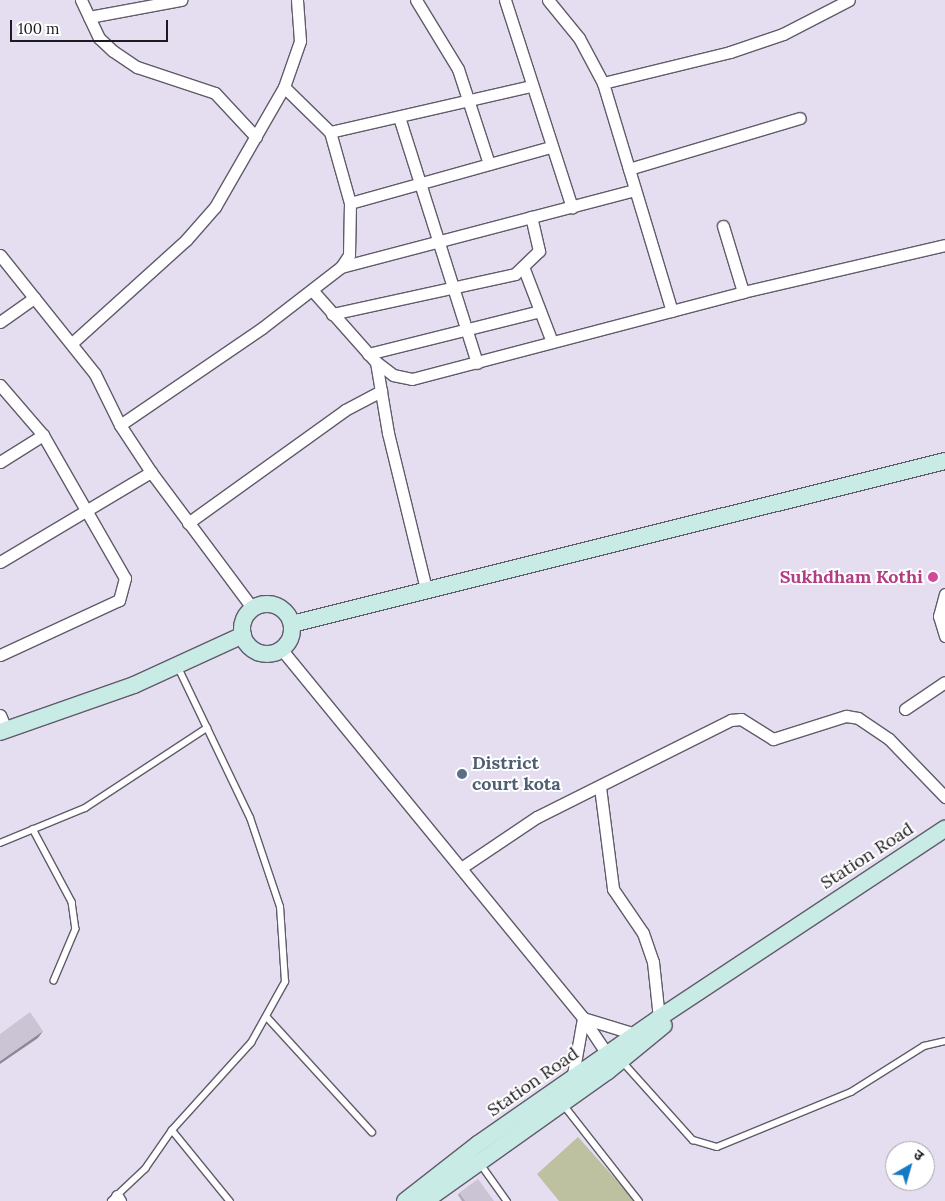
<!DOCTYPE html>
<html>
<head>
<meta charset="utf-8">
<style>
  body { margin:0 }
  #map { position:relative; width:945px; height:1201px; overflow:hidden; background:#e5def0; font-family:Lora,"Noto Sans Devanagari",serif }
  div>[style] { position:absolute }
  .green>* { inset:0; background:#bdc19f }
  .roads { filter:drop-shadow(1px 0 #615b6a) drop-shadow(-1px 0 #615b6a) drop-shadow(0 1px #615b6a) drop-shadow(0 -1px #615b6a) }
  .lane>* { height:5.5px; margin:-2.75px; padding:0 2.75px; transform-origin:2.75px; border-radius:2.75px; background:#fff }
  .street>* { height:11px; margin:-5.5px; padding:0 5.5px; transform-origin:5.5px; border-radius:5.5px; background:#fff }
  .secondary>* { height:16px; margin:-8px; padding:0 8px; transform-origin:8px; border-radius:8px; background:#c8ebe6 }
  .secondary>.ring { margin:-8px; padding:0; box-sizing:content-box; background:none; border:16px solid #c8ebe6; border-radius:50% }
  .wall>* { inset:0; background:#aea9b7 }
  .shaded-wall>* { inset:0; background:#8d8995 }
  .building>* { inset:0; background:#cac4d5 }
  .dots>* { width:14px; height:14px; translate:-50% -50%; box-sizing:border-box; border:2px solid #fff; border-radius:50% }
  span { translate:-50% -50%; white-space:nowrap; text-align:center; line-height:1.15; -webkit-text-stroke:4px #fff; paint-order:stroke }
  .hotel-label { font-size:18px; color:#b23c85; font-weight:700 }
  .right { translate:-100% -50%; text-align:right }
  .service-label { font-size:18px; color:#4e5e75; font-weight:700 }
  .left { translate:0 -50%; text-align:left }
  .street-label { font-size:18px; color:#1d1b21 }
  .north { position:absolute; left:885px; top:1141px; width:50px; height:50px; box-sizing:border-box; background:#fff; border:1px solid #a5a4a6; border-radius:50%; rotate:38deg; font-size:14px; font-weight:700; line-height:20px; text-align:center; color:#1d1b21 }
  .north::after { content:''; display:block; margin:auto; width:18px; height:22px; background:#137ac5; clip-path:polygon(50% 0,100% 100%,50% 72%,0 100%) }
  .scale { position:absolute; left:10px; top:20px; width:158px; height:22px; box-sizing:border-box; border:2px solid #1d1b21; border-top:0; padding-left:6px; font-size:15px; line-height:18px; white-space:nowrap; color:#1d1b21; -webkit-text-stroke:4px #fff; paint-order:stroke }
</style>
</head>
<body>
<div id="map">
  <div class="green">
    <div style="clip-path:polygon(578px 1137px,635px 1201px,559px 1201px,537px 1174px)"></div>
  </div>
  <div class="roads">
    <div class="lane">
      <div style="left:33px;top:829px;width:83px;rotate:61.9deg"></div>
      <div style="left:72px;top:902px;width:27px;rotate:82deg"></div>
      <div style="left:76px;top:929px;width:56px;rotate:112.9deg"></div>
      <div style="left:0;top:843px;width:92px;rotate:-22.4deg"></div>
      <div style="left:85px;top:808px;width:146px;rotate:-33.3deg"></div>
      <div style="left:267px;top:1017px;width:156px;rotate:47.6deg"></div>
      <div style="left:623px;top:1062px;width:105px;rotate:48.1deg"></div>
      <div style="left:693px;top:1140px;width:25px;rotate:16deg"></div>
      <div style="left:717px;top:1147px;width:145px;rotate:-22.3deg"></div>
      <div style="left:851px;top:1092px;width:86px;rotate:-32.2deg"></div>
      <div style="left:924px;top:1046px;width:22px;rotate:-13deg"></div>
      <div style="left:563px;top:1104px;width:123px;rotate:51.9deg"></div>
      <div style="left:172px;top:1130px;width:92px;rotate:50.8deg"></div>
      <div style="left:480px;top:1163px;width:47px;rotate:54.6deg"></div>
      <div style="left:111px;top:1201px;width:47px;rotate:-43.3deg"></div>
      <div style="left:145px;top:1169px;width:47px;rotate:-55.3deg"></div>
      <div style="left:172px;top:1130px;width:118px;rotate:-47.8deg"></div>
      <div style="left:251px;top:1043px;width:70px;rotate:-60.9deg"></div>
      <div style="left:285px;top:982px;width:75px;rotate:-93.8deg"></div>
      <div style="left:280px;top:907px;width:94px;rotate:-108.6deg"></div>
      <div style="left:250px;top:818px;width:166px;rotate:-115.6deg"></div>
    </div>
    <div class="street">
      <div style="left:81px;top:0;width:42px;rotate:64.7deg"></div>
      <div style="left:99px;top:38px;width:19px;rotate:43deg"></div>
      <div style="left:113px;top:51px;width:29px;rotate:34deg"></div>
      <div style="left:137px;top:67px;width:82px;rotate:18.4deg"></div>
      <div style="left:215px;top:93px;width:60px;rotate:47deg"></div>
      <div style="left:416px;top:0;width:81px;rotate:58.7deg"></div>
      <div style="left:458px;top:69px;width:100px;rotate:71.9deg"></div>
      <div style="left:505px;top:0;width:218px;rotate:72.1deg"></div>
      <div style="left:548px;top:0;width:49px;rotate:50.8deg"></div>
      <div style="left:579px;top:38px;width:51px;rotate:61.9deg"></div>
      <div style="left:603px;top:83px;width:238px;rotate:73.2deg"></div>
      <div style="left:89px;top:17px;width:94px;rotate:-10.5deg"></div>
      <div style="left:603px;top:83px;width:131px;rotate:-13.7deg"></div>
      <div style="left:730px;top:52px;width:56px;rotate:-18.8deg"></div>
      <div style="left:783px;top:34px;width:74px;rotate:-27.3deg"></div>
      <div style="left:399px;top:117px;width:258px;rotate:72.4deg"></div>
      <div style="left:330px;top:132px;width:206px;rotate:-12.9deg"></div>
      <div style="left:629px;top:169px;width:178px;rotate:-16.6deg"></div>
      <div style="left:350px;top:203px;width:209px;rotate:-15.6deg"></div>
      <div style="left:723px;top:226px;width:69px;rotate:73.1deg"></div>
      <div style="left:0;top:255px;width:152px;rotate:51.4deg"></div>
      <div style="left:95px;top:374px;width:57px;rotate:63.9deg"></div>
      <div style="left:120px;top:425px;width:56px;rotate:56.6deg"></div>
      <div style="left:151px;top:472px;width:171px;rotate:53.3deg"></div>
      <div style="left:341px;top:267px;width:304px;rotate:-14.7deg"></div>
      <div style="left:524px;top:269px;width:78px;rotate:69deg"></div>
      <div style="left:312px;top:290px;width:96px;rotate:48.4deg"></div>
      <div style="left:376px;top:362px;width:21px;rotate:37deg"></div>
      <div style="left:393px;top:375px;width:19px;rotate:12deg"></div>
      <div style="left:412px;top:379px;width:342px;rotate:-14.7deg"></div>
      <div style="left:743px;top:292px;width:207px;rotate:-13.1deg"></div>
      <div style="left:332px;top:314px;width:187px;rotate:-12.3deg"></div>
      <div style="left:515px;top:274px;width:33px;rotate:-44deg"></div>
      <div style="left:539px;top:251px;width:35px;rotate:-103deg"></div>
      <div style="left:0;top:322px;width:42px;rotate:-35.2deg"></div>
      <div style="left:72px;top:343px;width:154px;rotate:-42.1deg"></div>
      <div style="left:186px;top:240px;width:44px;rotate:-48.7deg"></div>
      <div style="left:215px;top:207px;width:138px;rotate:-60.1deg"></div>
      <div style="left:284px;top:87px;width:49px;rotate:-70.8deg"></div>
      <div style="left:300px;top:41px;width:41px;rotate:-94.2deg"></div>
      <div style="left:368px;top:354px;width:177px;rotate:-14deg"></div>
      <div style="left:376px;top:362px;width:72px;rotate:80.4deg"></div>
      <div style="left:388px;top:433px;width:161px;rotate:76.3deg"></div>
      <div style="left:0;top:385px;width:66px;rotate:49.3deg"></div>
      <div style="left:43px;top:435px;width:165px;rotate:60.2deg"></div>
      <div style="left:125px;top:578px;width:23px;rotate:105deg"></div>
      <div style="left:119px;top:600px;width:131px;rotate:155.2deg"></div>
      <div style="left:120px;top:425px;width:172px;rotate:-34.3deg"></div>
      <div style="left:262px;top:328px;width:100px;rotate:-37.7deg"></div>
      <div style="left:341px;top:267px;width:14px;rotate:-56deg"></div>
      <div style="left:349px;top:255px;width:52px;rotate:-88.9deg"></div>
      <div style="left:350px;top:203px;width:74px;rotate:-105.7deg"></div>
      <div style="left:330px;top:132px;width:64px;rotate:-135.6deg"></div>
      <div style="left:0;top:462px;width:51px;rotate:-32.1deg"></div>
      <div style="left:188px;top:523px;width:193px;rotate:-35.7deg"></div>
      <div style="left:345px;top:410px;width:41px;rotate:-27.8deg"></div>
      <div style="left:0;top:562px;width:176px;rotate:-30.8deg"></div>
      <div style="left:945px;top:594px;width:23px;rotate:105deg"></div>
      <div style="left:939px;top:616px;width:21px;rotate:73deg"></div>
      <div style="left:282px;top:650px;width:475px;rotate:50.7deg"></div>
      <div style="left:583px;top:1018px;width:50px;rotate:56.3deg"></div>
      <div style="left:905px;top:709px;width:48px;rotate:-34deg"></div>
      <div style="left:0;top:715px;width:15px;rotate:67deg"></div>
      <div style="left:600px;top:787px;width:103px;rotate:82.7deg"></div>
      <div style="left:613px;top:889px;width:53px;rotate:55.7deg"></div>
      <div style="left:643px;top:933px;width:31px;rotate:71deg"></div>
      <div style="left:653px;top:962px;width:56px;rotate:83.9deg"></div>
      <div style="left:461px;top:868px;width:92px;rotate:-33.9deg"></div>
      <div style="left:537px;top:817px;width:217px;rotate:-26.6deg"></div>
      <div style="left:731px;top:720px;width:10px;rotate:-6deg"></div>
      <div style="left:741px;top:719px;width:38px;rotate:32deg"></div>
      <div style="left:773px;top:739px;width:77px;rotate:-17.5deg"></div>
      <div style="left:846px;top:716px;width:12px;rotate:9deg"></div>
      <div style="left:858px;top:718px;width:37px;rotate:34deg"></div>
      <div style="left:889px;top:739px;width:81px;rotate:46deg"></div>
      <div style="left:572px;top:1080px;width:63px;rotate:-79.9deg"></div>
      <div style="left:583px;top:1018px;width:54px;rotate:17.1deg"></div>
      <div style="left:117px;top:1196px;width:6px;rotate:59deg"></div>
    </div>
    <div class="secondary">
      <div class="ring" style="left:242px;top:604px;width:34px;height:34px"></div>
      <div style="left:292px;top:624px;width:673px;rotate:-14.02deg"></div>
      <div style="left:0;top:732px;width:142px;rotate:-19.3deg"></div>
      <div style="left:134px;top:685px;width:120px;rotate:-24.6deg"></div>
      <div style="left:405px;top:1201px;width:93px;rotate:-38deg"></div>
      <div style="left:478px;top:1144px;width:221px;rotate:-34.8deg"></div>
      <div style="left:659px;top:1018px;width:343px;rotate:-33.5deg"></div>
      <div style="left:425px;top:1201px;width:224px;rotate:-35.4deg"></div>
      <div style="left:608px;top:1071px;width:72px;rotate:-39.4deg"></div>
    </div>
  </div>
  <div class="wall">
    <div style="clip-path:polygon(459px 1193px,494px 1201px,462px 1201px,458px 1195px)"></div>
  </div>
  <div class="shaded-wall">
    <div style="clip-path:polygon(43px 1031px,38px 1038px,0 1064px,0 1061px)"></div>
  </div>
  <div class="building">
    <div style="clip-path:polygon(30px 1012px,43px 1031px,0 1061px,0 1034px)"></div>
    <div style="clip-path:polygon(478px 1179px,494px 1201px,465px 1201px,459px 1193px)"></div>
  </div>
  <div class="dots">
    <div style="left:933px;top:577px;background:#d1479c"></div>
    <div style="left:462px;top:774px;background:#5c6f8a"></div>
  </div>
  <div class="hotel-label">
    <span class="right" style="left:923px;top:577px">Sukhdham Kothi</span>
  </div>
  <div class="service-label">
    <span class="left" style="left:472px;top:774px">District<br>court kota</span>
  </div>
  <div class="street-label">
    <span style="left:867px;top:856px;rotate:-33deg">Station Road</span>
    <span style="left:533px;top:1082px;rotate:-35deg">Station Road</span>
  </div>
  <div class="north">उ</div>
  <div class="scale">100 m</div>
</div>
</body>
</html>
